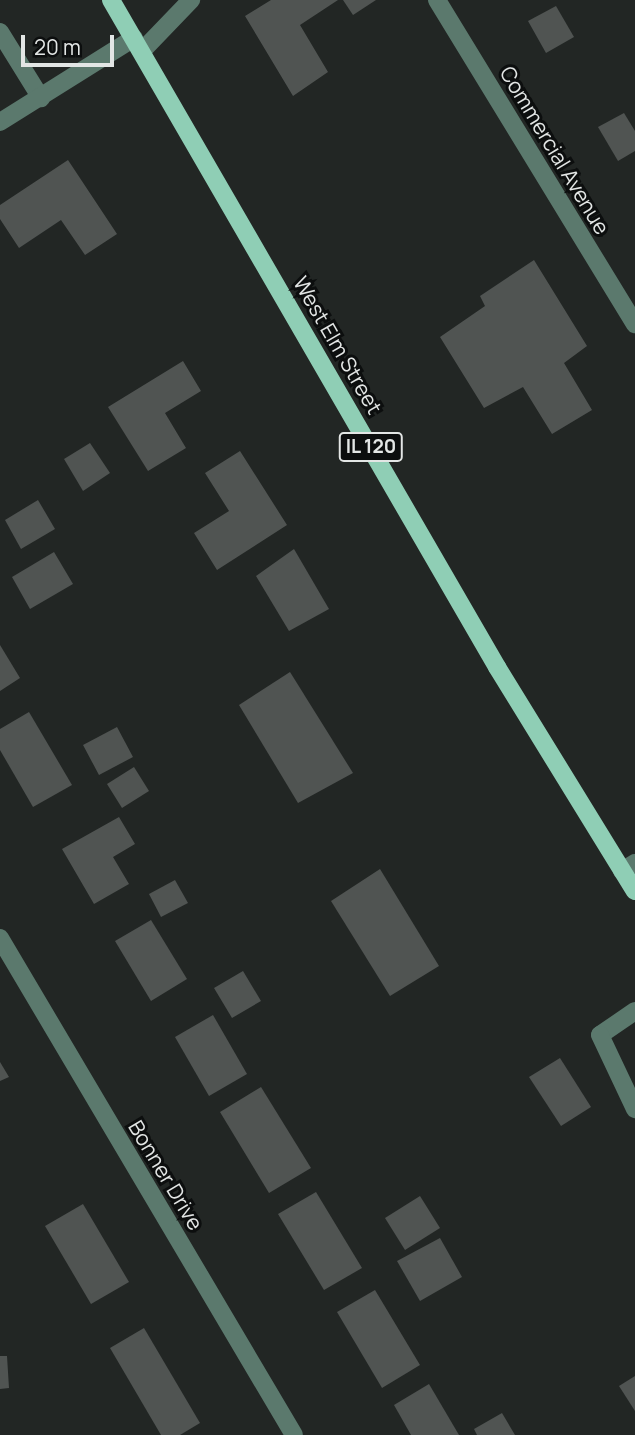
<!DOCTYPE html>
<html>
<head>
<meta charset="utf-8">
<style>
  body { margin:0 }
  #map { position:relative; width:635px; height:1435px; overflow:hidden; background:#222624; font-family:Manrope,sans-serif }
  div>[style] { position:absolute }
  .building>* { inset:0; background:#505452 }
  .minor>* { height:18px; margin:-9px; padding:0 9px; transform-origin:9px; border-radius:9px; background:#5b796d }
  .major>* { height:18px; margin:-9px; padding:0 9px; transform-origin:9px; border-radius:9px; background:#8fceb5 }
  span { translate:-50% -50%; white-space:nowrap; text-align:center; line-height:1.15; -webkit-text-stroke:6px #0c0e0e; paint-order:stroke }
  .shield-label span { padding:2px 5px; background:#0c0e0e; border:2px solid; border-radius:5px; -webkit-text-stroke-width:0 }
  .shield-label { font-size:19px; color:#e3e6e5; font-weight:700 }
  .street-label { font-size:21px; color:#e3e6e5 }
  .scale { position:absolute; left:21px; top:35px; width:93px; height:32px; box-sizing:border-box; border:4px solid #e3e6e5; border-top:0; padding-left:9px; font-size:21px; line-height:24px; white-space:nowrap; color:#e3e6e5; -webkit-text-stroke:5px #0c0e0e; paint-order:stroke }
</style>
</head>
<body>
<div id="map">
  <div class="building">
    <div style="clip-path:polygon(271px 0,338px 0,300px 25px,328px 72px,293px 96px,245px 16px)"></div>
    <div style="clip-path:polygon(343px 0,376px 0,353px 15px)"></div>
    <div style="clip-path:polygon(556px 6px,574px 37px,546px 53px,528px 21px)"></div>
    <div style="clip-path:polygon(624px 113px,635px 131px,635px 151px,618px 161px,598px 127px)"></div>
    <div style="clip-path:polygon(68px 160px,117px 234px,85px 255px,61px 220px,19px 248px,0 219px,0 205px)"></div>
    <div style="clip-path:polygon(534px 260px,587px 346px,564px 363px,592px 410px,552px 434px,523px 387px,484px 408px,440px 337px,485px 306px,480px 296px)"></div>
    <div style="clip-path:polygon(183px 361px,201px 391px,165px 413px,186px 448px,148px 471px,108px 407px)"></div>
    <div style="clip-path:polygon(90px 443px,110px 473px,83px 491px,64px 459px)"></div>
    <div style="clip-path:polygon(240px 451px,287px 525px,217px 570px,194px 533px,229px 511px,205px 473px)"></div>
    <div style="clip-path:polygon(38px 500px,55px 529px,21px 549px,5px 520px)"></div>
    <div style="clip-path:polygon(294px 549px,329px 609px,289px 631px,256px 576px)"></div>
    <div style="clip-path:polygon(54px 552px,73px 584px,30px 609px,12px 577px)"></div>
    <div style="clip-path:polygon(0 645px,20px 678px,0 691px)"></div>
    <div style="clip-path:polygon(290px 672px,353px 773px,298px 803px,239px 705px)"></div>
    <div style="clip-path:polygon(29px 712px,72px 785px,33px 807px,0 750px,0 729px)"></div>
    <div style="clip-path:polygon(117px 727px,133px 757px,99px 775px,83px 745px)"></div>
    <div style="clip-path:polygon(134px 767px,149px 791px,122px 808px,107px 784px)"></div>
    <div style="clip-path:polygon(119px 817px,135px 844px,113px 857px,129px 884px,94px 904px,62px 849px)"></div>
    <div style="clip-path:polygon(380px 869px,439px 966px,390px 996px,331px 901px)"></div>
    <div style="clip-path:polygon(175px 880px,188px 903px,161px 917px,149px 894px)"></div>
    <div style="clip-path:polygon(151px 920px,187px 979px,151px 1001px,115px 941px)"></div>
    <div style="clip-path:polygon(243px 971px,261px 1001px,232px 1018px,214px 988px)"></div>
    <div style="clip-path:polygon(213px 1015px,247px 1074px,209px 1096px,175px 1037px)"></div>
    <div style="clip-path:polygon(560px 1058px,591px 1107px,561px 1126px,529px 1077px)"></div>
    <div style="clip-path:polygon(0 1062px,9px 1077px,0 1081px)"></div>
    <div style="clip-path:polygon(261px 1087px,311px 1168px,269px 1193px,220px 1112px)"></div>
    <div style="clip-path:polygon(316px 1192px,362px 1268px,324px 1290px,278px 1214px)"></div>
    <div style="clip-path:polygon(420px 1196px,440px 1228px,405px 1250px,385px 1218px)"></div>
    <div style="clip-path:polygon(83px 1204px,129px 1282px,91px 1304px,45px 1226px)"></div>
    <div style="clip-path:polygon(440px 1238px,462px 1277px,420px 1301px,397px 1261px)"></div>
    <div style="clip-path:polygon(375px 1290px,420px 1365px,382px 1388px,337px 1312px)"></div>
    <div style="clip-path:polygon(144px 1328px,200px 1423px,180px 1435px,161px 1435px,110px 1348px)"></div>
    <div style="clip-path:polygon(0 1356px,7px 1356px,9px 1388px,0 1389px)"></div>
    <div style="clip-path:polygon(635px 1376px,635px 1411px,619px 1386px)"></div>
    <div style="clip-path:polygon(429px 1384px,459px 1435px,411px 1435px,394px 1405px)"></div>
    <div style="clip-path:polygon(502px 1413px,515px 1435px,477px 1435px,474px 1429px)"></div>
  </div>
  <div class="minor">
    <div style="left:437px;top:0;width:380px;rotate:58.6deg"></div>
    <div style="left:0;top:32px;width:78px;rotate:58.2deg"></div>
    <div style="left:142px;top:51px;width:71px;rotate:-46.1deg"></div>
    <div style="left:0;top:122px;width:158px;rotate:-32.1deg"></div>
    <div style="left:622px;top:871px;width:15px;rotate:-32deg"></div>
    <div style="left:0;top:938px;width:577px;rotate:59.39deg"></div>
    <div style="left:635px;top:1011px;width:42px;rotate:145.6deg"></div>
    <div style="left:600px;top:1035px;width:82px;rotate:64.7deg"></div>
  </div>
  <div class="major">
    <div style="left:111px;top:0;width:771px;rotate:59.94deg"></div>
    <div style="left:497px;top:667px;width:263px;rotate:58.4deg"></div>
  </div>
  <div class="shield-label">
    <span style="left:371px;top:447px">IL 120</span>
  </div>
  <div class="street-label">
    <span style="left:555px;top:150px;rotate:59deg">Commercial Avenue</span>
    <span style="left:338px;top:345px;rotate:60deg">West Elm Street</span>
    <span style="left:166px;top:1175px;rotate:59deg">Bonner Drive</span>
  </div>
  <div class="scale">20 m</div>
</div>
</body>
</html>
